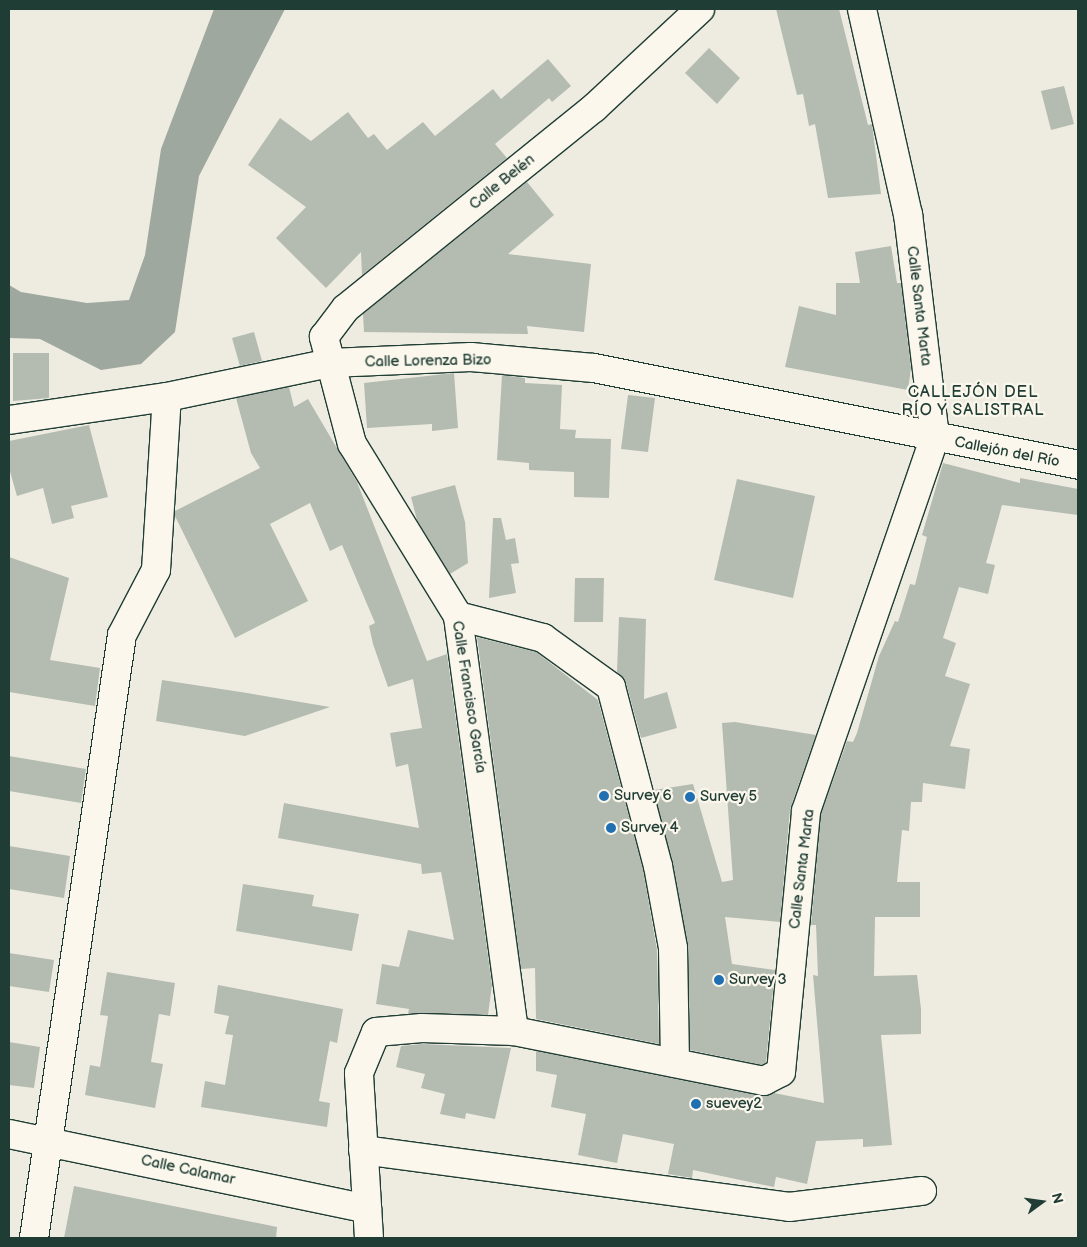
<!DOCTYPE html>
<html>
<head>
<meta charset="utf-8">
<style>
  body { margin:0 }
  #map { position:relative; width:1087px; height:1247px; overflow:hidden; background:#eeece1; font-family:"Balsamiq Sans",sans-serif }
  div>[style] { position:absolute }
  .water>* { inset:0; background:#9fa89f }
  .building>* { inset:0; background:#b4bbb0 }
  .roads { filter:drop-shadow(1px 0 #1f3d34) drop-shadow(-1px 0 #1f3d34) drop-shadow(0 1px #1f3d34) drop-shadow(0 -1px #1f3d34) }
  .minor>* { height:28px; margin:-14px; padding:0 14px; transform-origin:14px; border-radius:14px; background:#fbf7ec }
  .dots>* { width:14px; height:14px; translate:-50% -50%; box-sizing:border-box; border:2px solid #fbf7ec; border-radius:50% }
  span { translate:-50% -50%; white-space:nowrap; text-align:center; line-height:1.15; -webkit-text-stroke:4.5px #fbf7ec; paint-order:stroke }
  .street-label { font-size:15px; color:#1f3d34 }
  .poi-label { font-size:15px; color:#1f3d34 }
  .left { translate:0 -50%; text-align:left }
  .neighbourhood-label { font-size:16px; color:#1f3d34; letter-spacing:1px }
  .frame { position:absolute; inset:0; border:10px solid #1f3d34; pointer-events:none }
  .north { position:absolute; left:1017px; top:1177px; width:50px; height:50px; -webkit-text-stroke:4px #fbf7ec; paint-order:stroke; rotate:76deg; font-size:14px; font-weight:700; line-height:20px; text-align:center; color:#1f3d34 }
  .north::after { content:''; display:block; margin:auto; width:18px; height:22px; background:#1f3d34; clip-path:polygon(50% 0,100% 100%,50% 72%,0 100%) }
</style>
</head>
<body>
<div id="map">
  <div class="water">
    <div style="clip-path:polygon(214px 9px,285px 9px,199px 176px,175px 332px,141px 364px,101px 370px,40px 339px,9px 338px,9px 285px,21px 292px,87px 303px,129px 300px,145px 255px,161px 149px)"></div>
  </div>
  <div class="building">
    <div style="clip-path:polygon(776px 9px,839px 9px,868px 125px,872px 124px,881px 194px,828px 198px,815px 124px,809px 126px,803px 94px,797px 95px)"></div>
    <div style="clip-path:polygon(709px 48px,740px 78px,717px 104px,685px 73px)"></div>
    <div style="clip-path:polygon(548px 59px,571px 86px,552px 102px,549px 98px,495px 144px,507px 158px,362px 275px,361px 252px,326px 288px,276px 238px,306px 207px,248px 165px,280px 118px,311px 141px,348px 112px,368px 138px,374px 134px,387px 150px,423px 122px,435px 136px,493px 89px,501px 99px)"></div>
    <div style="clip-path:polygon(1064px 86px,1074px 124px,1051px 130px,1041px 91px)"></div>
    <div style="clip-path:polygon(527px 182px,554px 215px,508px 254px,591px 264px,584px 332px,527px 326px,528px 334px,364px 332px,363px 314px)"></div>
    <div style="clip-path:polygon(891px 246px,897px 283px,901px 283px,911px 368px,908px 390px,785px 367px,799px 306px,836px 315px,836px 283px,860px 283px,855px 252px)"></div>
    <div style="clip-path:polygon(254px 332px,262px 361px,240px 366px,232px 338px)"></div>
    <div style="clip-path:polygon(13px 353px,49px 353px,49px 398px,13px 401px)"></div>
    <div style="clip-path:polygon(454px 373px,458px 428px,432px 431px,432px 424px,367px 428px,364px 383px)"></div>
    <div style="clip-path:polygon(502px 375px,525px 378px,525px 383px,562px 385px,560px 429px,576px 430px,575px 438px,611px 439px,609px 498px,574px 497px,574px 472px,529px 470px,529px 463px,497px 460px)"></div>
    <div style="clip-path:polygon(289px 387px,294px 407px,308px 399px,357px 482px,427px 661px,447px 654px,492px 985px,488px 1015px,408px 1014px,409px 1009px,376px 1004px,382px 964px,399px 967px,408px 930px,454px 940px,441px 872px,422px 874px,421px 864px,278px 838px,284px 803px,419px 828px,408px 764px,396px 767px,390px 733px,422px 728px,413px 679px,388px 687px,373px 644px,369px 626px,375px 623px,342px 545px,330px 551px,310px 503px,270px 524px,308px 601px,235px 638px,175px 516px,175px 511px,260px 468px,251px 453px,236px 398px)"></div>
    <div style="clip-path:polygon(628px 395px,655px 398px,648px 452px,621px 449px)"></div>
    <div style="clip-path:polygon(89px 425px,108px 497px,71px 506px,74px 518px,52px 524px,43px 488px,17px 496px,9px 468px,9px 441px)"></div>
    <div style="clip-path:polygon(943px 463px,1020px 483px,1020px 478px,1078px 489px,1078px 515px,1002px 505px,986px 563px,995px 565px,988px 594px,959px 587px,943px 638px,956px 643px,945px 676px,970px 684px,950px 746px,970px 749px,965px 789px,923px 783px,922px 802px,911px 802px,909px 831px,902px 830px,897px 882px,920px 882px,920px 917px,875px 917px,874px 976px,917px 975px,921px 1009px,921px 1034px,881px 1035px,892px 1145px,863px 1147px,863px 1139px,816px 1141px,807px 1184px,776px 1177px,774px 1187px,693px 1170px,692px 1178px,668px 1174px,674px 1144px,623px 1134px,617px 1163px,578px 1155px,586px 1114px,551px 1107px,557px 1075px,536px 1071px,536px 1051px,761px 1096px,774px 1093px,824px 1103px,813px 975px,818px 976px,816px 925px,811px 925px,821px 814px,847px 741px,853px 742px,857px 733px,879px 656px,895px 621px,898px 622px,910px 584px,915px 585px,927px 537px,922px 535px)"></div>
    <div style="clip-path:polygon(737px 479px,815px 496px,793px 598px,714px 580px)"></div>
    <div style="clip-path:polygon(455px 485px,465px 522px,468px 563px,450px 574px,417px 520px,411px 497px)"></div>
    <div style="clip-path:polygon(493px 518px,501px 518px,506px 540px,515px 538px,519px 563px,511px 564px,516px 593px,489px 598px)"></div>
    <div style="clip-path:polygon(9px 557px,69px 578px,50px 660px,100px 668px,95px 706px,9px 692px)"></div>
    <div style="clip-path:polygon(575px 578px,604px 578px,603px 622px,574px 622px)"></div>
    <div style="clip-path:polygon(619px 617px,646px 619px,644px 699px,667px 692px,677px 728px,641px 738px,626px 683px,617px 672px)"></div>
    <div style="clip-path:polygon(477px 637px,536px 652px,598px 700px,643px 869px,657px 950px,659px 1044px,536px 1019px,535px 968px,521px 969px)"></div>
    <div style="clip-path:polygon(162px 680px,247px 693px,330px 707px,245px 736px,156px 721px)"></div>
    <div style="clip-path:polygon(735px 722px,816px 735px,790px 809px,780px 922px,725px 917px,732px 964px,775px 970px,766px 1062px,762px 1065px,690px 1050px,688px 945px,654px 790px,693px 784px,722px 882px,733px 880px,722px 723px)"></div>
    <div style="clip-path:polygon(9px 756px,86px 769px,81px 803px,9px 791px)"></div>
    <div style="clip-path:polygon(9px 846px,70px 856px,64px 898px,9px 889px)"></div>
    <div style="clip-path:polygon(243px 884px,314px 895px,312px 906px,359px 914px,352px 951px,236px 931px)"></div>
    <div style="clip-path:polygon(9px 953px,54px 960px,49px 992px,9px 986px)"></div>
    <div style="clip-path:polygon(107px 972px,175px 983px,170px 1016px,159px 1014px,151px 1062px,163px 1064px,155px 1108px,85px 1095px,90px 1065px,100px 1067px,108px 1016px,100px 1015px)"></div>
    <div style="clip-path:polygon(218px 985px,343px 1009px,337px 1043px,330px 1041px,319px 1101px,330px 1103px,327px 1127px,201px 1107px,205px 1081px,225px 1085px,233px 1035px,225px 1034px,229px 1016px,214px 1013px)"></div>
    <div style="clip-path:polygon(9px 1042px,40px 1047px,34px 1088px,9px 1085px)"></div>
    <div style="clip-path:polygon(422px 1044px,511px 1048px,495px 1119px,466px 1113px,465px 1119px,440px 1114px,445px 1094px,421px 1088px,425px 1074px,396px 1067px,401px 1046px)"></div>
    <div style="clip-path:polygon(74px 1186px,277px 1227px,276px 1238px,64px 1238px)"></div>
  </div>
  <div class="roads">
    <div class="minor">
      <div style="left:9px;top:420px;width:160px;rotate:-8.3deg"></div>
      <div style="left:167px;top:397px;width:167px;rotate:-11.8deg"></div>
      <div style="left:330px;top:363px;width:141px;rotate:-2.4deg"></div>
      <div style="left:471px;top:357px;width:123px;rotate:5.1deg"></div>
      <div style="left:594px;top:368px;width:494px;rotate:11.3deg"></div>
      <div style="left:458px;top:616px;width:88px;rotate:14.5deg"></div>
      <div style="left:543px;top:638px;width:84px;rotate:35.8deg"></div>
      <div style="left:611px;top:687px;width:185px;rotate:75.3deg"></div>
      <div style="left:658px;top:866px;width:83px;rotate:79.6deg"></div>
      <div style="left:673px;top:948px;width:115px;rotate:89deg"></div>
      <div style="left:514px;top:1031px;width:419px;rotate:-97.7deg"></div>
      <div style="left:458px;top:616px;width:202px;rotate:-121.6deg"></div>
      <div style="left:352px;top:444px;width:111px;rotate:-104.7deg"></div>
      <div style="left:324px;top:337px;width:36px;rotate:-53deg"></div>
      <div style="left:346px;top:308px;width:319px;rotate:-38.9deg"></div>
      <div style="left:594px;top:108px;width:145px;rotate:-43deg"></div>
      <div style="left:9px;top:1134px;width:366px;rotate:11.8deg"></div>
      <div style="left:363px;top:1150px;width:430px;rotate:7.6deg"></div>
      <div style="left:789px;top:1207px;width:134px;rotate:-6.9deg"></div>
      <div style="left:34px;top:1238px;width:609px;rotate:-81.7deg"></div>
      <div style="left:122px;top:635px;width:73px;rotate:-62.4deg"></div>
      <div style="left:156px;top:570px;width:173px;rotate:-86.4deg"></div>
      <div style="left:369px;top:1238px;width:165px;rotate:-93.5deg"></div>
      <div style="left:359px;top:1073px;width:44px;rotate:-67.5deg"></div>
      <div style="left:376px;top:1032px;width:46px;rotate:-5deg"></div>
      <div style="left:422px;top:1028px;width:92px;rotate:1.9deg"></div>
      <div style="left:514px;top:1031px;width:255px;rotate:11.3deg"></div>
      <div style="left:764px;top:1081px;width:19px;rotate:-28deg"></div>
      <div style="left:781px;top:1072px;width:262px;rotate:-84.5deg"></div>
      <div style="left:806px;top:811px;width:396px;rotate:-71deg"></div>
      <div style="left:935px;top:437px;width:224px;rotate:-96.9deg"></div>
      <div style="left:908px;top:215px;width:211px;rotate:-102.6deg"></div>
    </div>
  </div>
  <div class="dots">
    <div style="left:604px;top:796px;background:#1f6fb2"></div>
    <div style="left:690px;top:797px;background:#1f6fb2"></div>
    <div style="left:611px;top:828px;background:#1f6fb2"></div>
    <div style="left:719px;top:980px;background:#1f6fb2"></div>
    <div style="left:696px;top:1104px;background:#1f6fb2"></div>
  </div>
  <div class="street-label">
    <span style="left:502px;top:182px;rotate:-39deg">Calle Belén</span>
    <span style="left:919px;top:306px;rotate:83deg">Calle Santa Marta</span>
    <span style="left:428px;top:361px;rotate:-1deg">Calle Lorenza Bizo</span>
    <span style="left:1007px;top:452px;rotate:11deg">Callejón del Río</span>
    <span style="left:469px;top:697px;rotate:81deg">Calle Francisco García</span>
    <span style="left:802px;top:869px;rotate:-83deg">Calle Santa Marta</span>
    <span style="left:188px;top:1170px;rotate:12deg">Calle Calamar</span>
  </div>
  <div class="poi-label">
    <span class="left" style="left:614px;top:796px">Survey 6</span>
    <span class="left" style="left:700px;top:797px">Survey 5</span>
    <span class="left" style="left:621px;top:828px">Survey 4</span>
    <span class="left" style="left:729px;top:980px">Survey 3</span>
    <span class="left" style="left:706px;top:1104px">suevey2</span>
  </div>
  <div class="neighbourhood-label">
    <span style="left:973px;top:402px">CALLEJÓN DEL<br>RÍO Y SALISTRAL</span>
  </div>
  <div class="frame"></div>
  <div class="north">N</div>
</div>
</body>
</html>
